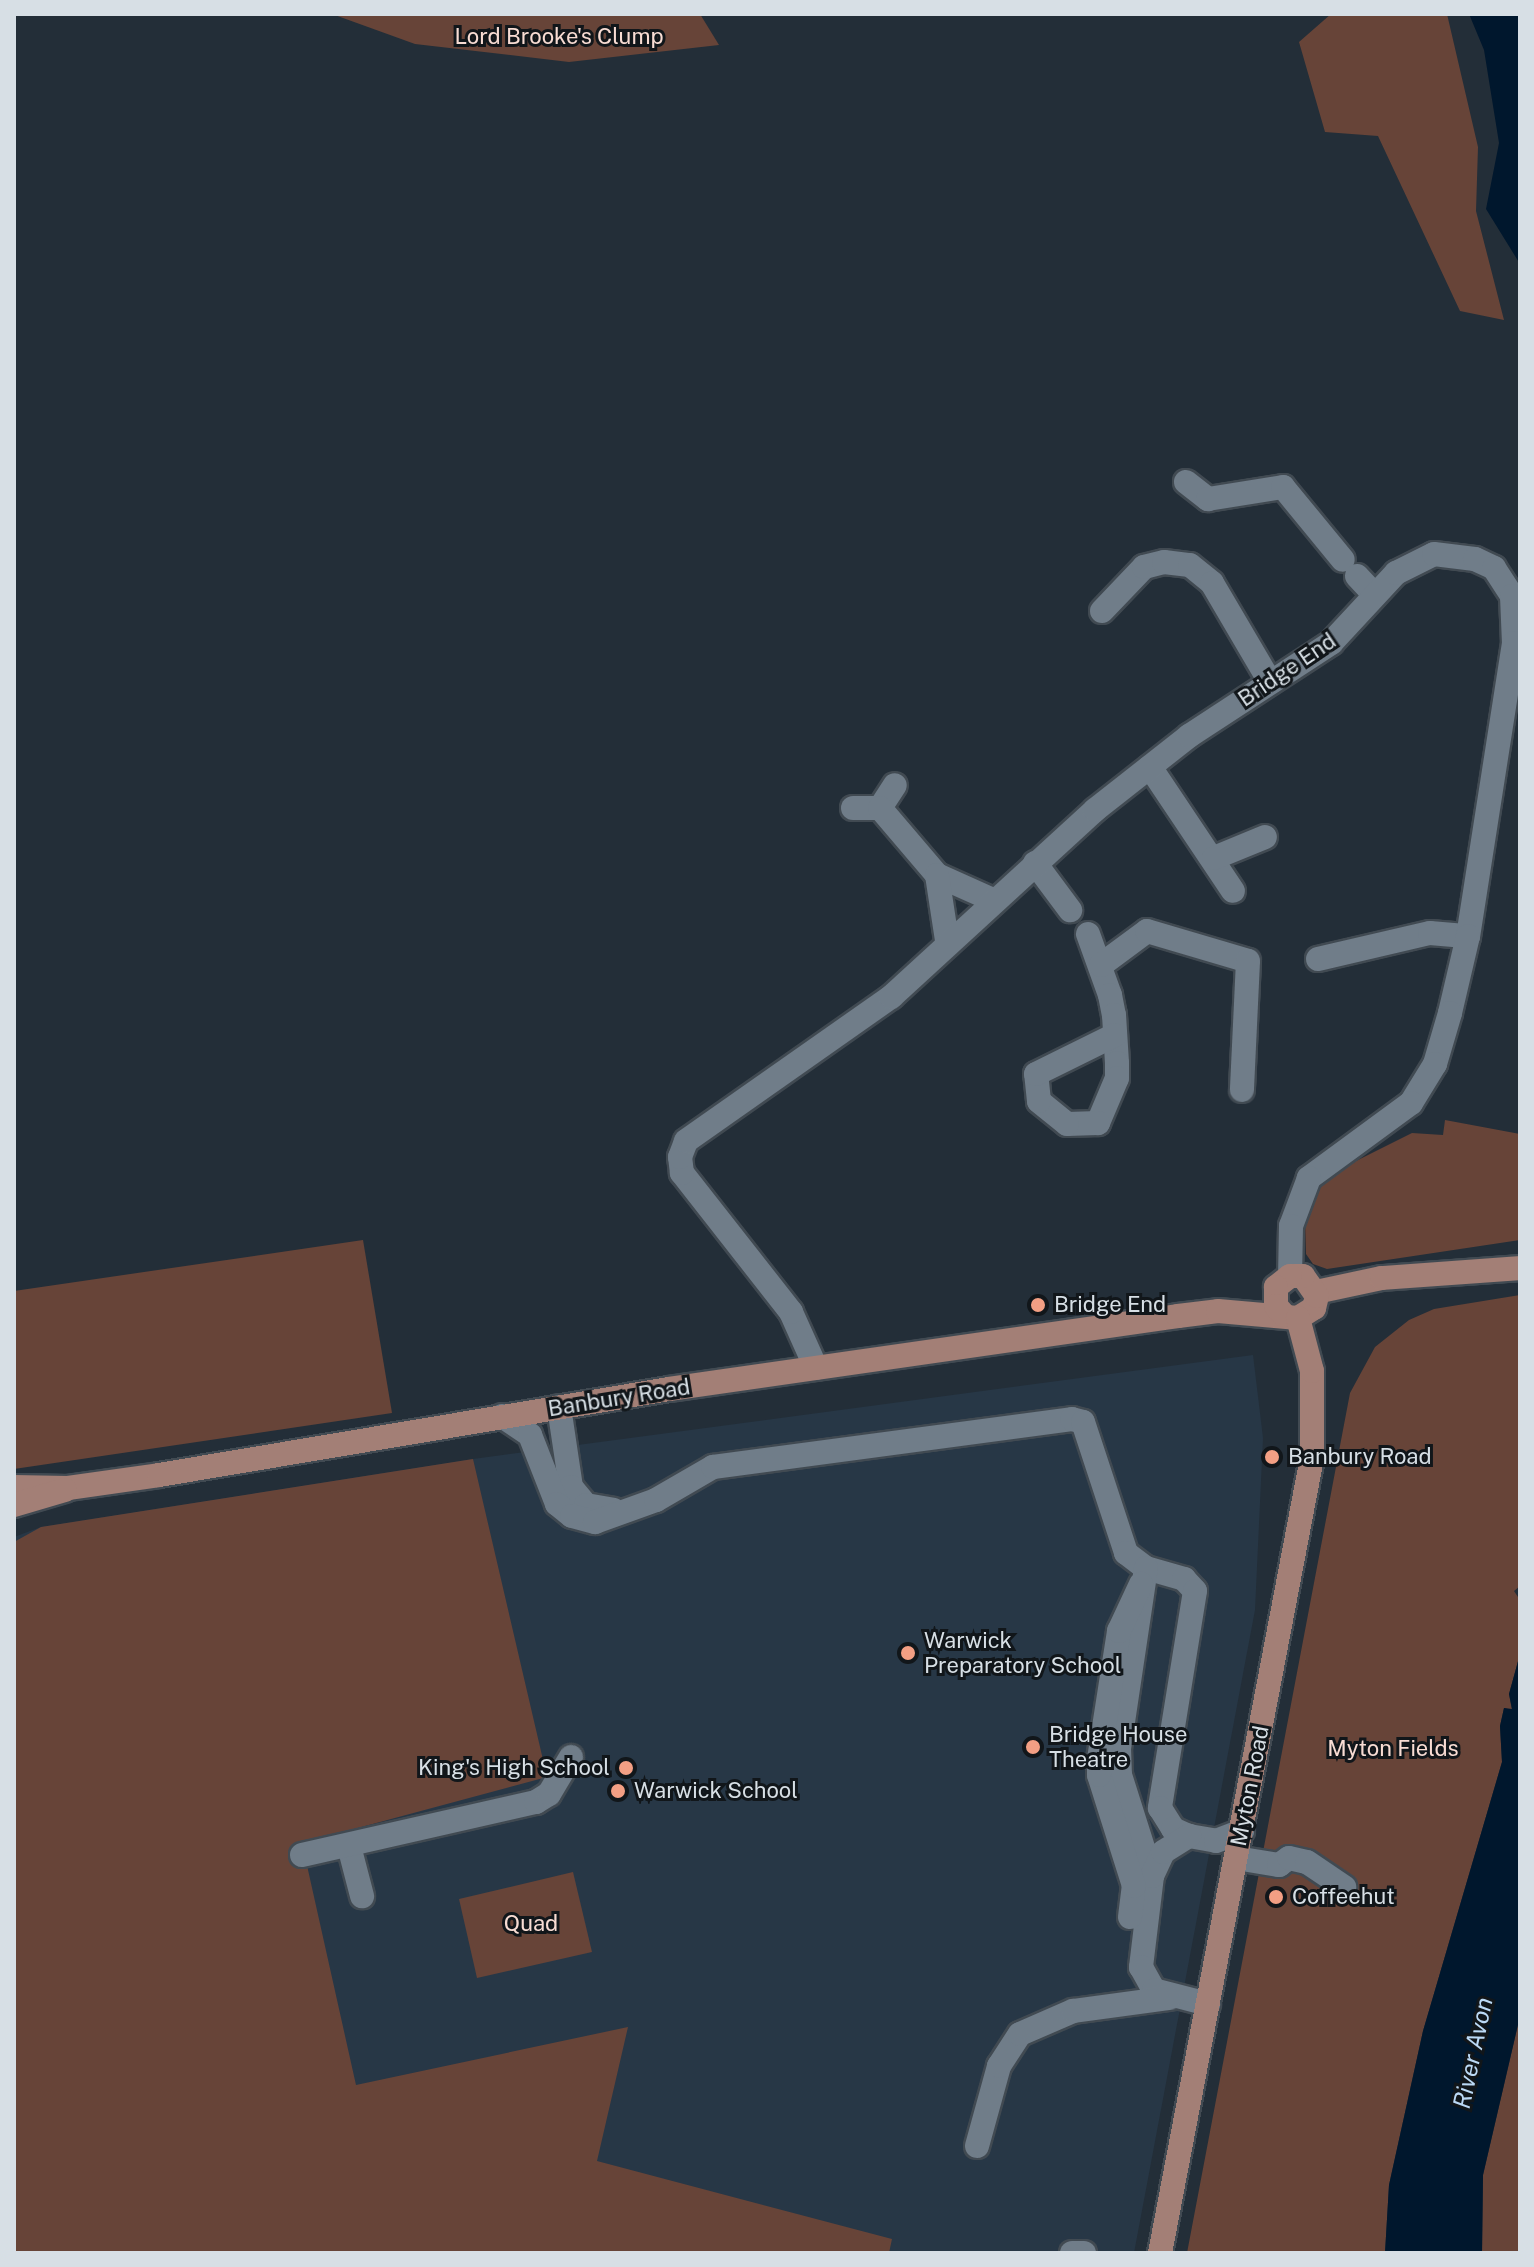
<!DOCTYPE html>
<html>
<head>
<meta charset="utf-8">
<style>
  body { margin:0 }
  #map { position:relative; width:1534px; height:2267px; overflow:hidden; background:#232e38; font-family:"Public Sans",sans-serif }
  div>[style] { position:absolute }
  .built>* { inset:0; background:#273746 }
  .green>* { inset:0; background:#674438 }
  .water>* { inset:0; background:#00172d }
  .roads { filter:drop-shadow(2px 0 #414a52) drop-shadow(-2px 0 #414a52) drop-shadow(0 2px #414a52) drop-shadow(0 -2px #414a52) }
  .minor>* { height:24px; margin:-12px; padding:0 12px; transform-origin:12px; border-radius:12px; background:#707d89 }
  .major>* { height:24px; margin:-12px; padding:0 12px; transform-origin:12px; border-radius:12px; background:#a37f76 }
  .dots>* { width:22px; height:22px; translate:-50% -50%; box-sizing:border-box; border:4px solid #11161a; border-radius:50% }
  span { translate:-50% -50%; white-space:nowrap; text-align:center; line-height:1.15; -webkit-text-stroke:6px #11161a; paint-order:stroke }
  .park-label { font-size:22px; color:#f8dcd3 }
  .street-label { font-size:22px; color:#d7dfe5 }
  .poi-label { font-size:22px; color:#d7dfe5 }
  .left { translate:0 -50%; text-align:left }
  .right { translate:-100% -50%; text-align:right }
  .water-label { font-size:24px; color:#bbd9f5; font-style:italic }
  .frame { position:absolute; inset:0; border:16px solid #d7dfe5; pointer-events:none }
</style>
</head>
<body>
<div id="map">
  <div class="built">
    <div style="clip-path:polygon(1253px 1355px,1263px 1438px,1255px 1610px,1134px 2253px,14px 2253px,14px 1537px,41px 1527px,473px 1459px)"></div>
  </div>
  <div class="green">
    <div style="clip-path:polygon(332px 14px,700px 14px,719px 45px,569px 62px,415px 44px)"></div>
    <div style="clip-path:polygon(1331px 14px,1447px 14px,1478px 147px,1476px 211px,1504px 320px,1460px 311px,1378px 136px,1325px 132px,1299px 42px)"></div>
    <div style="clip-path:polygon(1445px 1120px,1520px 1134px,1520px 1240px,1327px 1269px,1313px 1264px,1306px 1254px,1305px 1220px,1326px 1176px,1412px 1133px,1443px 1135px)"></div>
    <div style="clip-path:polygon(363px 1240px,392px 1413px,14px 1469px,14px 1291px)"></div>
    <div style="clip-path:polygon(1520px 1295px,1520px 1586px,1514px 1591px,1520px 1600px,1520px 1654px,1509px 1694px,1512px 1710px,1504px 1708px,1500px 1726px,1502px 1762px,1423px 2031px,1389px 2185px,1385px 2253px,1187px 2253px,1350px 1393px,1375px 1347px,1409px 1320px,1434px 1309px)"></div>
    <div style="clip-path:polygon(473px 1459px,547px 1777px,302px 1843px,356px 2085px,628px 2027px,597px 2161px,892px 2239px,889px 2253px,14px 2253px,14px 1542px,41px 1527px)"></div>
    <div style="clip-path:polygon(573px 1872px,592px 1952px,477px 1978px,459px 1899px)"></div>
    <div style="clip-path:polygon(1520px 2016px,1520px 2253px,1482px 2253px,1483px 2175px)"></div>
  </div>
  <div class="water">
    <div style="clip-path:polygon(1469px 14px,1520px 14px,1520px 264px,1486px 209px,1499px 143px,1484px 50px)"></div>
    <div style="clip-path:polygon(1520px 1654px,1520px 2016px,1483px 2175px,1482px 2253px,1385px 2253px,1389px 2185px,1423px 2031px,1502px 1762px,1500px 1726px,1504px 1708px,1512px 1709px,1509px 1694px)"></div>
  </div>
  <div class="roads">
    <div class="minor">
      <div style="left:1186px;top:482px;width:28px;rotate:38deg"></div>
      <div style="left:1208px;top:499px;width:76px;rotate:-9.1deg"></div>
      <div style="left:1283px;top:487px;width:94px;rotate:50.6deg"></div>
      <div style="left:1357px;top:576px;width:26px;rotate:47deg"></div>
      <div style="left:1102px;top:611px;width:61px;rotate:-46.3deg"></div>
      <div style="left:1144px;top:567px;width:21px;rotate:-14deg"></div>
      <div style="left:1164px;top:562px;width:26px;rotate:7deg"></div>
      <div style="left:1190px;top:565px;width:28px;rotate:39deg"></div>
      <div style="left:1212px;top:583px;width:115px;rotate:59.6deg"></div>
      <div style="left:1150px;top:767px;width:149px;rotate:56.2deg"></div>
      <div style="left:853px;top:808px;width:27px"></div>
      <div style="left:880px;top:808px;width:27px;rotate:-57deg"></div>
      <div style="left:880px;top:808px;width:88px;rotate:49.6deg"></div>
      <div style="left:937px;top:875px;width:61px;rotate:24.1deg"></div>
      <div style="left:1214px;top:858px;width:55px;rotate:-22.4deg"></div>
      <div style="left:1035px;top:863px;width:59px;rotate:53.3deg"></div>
      <div style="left:937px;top:875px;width:66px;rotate:81.3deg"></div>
      <div style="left:1088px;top:934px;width:65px;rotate:70.2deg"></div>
      <div style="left:1110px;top:995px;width:20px;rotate:79deg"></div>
      <div style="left:1114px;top:1015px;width:48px;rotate:86.4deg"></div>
      <div style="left:1117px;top:1063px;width:15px;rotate:90deg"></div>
      <div style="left:1117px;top:1078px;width:49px;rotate:112.9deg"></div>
      <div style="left:1098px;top:1123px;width:31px;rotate:178deg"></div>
      <div style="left:1067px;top:1124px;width:36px;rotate:-141deg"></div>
      <div style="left:1039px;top:1101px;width:27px;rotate:-96deg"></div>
      <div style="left:1036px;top:1074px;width:88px;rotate:-26.3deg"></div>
      <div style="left:1318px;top:959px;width:115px;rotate:-13.1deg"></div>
      <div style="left:1430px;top:933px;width:38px;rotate:5deg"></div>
      <div style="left:1101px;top:965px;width:57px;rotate:-36.5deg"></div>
      <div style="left:1147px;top:931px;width:105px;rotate:16.5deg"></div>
      <div style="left:1248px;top:961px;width:129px;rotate:92.7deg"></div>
      <div style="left:816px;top:1368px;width:61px;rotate:-114.1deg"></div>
      <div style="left:791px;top:1312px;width:177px;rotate:-128.1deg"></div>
      <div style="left:682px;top:1173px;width:16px;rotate:-97deg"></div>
      <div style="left:680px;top:1157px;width:17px;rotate:-69deg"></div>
      <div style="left:686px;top:1141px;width:251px;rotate:-35.1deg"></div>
      <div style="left:891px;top:997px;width:277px;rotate:-42.5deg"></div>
      <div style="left:1095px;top:810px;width:120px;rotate:-38.2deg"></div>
      <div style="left:1189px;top:736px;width:170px;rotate:-33.2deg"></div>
      <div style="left:1331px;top:643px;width:96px;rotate:-47.1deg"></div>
      <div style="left:1396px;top:573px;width:42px;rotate:-26.6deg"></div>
      <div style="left:1434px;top:554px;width:41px;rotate:7deg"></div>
      <div style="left:1475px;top:559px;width:21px;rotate:25deg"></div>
      <div style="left:1494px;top:568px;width:33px;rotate:57deg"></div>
      <div style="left:1512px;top:596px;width:47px;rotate:87.6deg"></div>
      <div style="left:1514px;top:643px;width:297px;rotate:98.9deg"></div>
      <div style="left:1468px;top:936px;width:79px;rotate:103.2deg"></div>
      <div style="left:1450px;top:1013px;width:53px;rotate:106.4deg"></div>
      <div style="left:1435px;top:1064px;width:46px;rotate:121.6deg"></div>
      <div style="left:1411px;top:1103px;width:127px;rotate:143.7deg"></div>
      <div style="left:1309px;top:1178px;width:51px;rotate:110.6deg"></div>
      <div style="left:1291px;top:1226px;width:50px;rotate:91.1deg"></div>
      <div style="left:559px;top:1407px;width:81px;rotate:81.5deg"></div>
      <div style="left:571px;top:1487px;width:23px;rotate:50deg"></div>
      <div style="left:586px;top:1505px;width:28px;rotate:10deg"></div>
      <div style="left:502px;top:1416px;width:34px;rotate:34deg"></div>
      <div style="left:530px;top:1435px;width:74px;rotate:68.6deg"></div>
      <div style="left:557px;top:1504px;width:19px;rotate:39deg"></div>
      <div style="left:572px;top:1516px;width:24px;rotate:15deg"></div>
      <div style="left:595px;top:1522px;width:65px;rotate:-19.8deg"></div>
      <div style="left:656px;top:1500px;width:66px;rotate:-30.1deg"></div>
      <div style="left:713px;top:1467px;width:362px;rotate:-7.6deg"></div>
      <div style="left:1072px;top:1419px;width:11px;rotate:15deg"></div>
      <div style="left:1083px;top:1422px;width:138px;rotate:71.8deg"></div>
      <div style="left:1126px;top:1553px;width:25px;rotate:37deg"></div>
      <div style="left:1146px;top:1568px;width:40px;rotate:16deg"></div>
      <div style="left:1184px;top:1579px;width:16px;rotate:47deg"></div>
      <div style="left:1195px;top:1591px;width:220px;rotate:99.2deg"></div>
      <div style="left:1160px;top:1808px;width:25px;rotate:58deg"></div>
      <div style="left:1173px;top:1829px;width:17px;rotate:24deg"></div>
      <div style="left:1189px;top:1836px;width:27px;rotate:10deg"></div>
      <div style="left:1216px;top:1841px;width:28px;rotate:-21deg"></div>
      <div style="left:1146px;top:1568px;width:182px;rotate:98.5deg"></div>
      <div style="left:1119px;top:1748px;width:27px;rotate:88deg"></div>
      <div style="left:1120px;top:1775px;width:106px;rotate:72.4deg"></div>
      <div style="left:1152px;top:1876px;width:92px;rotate:96.9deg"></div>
      <div style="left:1141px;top:1967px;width:26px;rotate:61deg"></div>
      <div style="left:1154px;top:1990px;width:56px;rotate:14.5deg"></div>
      <div style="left:349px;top:1846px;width:52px;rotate:75.4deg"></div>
      <div style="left:302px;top:1855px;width:240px;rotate:-12.8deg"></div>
      <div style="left:536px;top:1802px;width:15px;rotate:-32deg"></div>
      <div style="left:549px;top:1794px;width:43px;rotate:-59.3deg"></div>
      <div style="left:1236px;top:1858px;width:44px;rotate:9.2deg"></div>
      <div style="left:1279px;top:1865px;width:12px;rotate:-35deg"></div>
      <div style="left:1289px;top:1858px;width:18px;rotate:13deg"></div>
      <div style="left:1307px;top:1862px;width:45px;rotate:34deg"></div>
      <div style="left:1152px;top:1876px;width:26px;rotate:-65deg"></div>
      <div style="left:1163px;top:1852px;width:31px;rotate:-32deg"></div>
      <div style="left:1130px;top:1917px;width:31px;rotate:-83deg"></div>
      <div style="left:1134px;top:1886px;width:116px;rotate:-107.5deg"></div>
      <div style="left:1099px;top:1775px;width:16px;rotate:-90deg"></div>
      <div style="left:1099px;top:1759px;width:130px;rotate:-81.1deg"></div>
      <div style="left:1119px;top:1631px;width:52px;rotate:-64.9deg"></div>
      <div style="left:977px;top:2146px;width:83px;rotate:-74.6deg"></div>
      <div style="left:999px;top:2066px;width:38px;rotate:-57deg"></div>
      <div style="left:1020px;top:2034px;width:58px;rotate:-23.5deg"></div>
      <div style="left:1073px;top:2011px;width:97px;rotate:-7.7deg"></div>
      <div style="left:1072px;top:2253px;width:12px"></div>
    </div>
    <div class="major">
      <div style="left:1316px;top:1292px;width:67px;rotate:-12deg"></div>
      <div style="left:1382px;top:1278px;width:138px;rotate:-4.1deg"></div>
      <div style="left:14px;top:1487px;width:54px;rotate:1.1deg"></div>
      <div style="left:68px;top:1488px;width:92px;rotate:-8.1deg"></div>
      <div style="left:159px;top:1475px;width:517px;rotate:-9.57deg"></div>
      <div style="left:669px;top:1389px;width:514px;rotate:-8.16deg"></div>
      <div style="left:1178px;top:1316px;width:40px;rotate:-7.1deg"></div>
      <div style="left:1218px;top:1311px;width:80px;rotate:5deg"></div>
      <div style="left:1298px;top:1318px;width:19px;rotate:-32deg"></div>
      <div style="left:1314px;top:1308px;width:12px;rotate:-76deg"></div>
      <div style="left:1317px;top:1296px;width:24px;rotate:-125deg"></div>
      <div style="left:1303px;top:1276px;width:13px;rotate:180deg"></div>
      <div style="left:1290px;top:1276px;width:18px;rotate:142deg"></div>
      <div style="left:1276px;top:1287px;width:19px;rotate:90deg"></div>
      <div style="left:1276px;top:1306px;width:12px;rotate:48deg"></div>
      <div style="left:14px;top:1505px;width:53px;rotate:-16.4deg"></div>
      <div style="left:1160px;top:2253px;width:809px;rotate:-79.18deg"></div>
      <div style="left:1312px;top:1458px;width:87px;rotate:-90deg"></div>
      <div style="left:1312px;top:1371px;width:55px;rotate:-104.8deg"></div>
    </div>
  </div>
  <div class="dots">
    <div style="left:1038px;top:1305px;background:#f39f84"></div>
    <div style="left:1272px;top:1457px;background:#f39f84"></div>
    <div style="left:908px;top:1653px;background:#f39f84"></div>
    <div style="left:1033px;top:1747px;background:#f39f84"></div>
    <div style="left:626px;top:1768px;background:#f39f84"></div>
    <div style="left:618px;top:1791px;background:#f39f84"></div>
    <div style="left:1276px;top:1897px;background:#f39f84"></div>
  </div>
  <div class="park-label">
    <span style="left:559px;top:37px">Lord Brooke's Clump</span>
    <span style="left:1393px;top:1749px">Myton Fields</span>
    <span style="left:531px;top:1924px">Quad</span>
  </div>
  <div class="street-label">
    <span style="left:1287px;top:670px;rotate:-34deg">Bridge End</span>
    <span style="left:619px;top:1398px;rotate:-9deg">Banbury Road</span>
    <span style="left:1250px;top:1786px;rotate:-79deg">Myton Road</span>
  </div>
  <div class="poi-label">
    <span class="left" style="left:1054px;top:1305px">Bridge End</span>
    <span class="left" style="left:1288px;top:1457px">Banbury Road</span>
    <span class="left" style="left:924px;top:1653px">Warwick<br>Preparatory School</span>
    <span class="left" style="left:1049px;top:1747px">Bridge House<br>Theatre</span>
    <span class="right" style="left:610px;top:1768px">King's High School</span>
    <span class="left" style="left:634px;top:1791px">Warwick School</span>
    <span class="left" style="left:1292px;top:1897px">Coffeehut</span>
  </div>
  <div class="water-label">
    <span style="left:1473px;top:2053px;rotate:-78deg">River Avon</span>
  </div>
  <div class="frame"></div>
</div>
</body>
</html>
